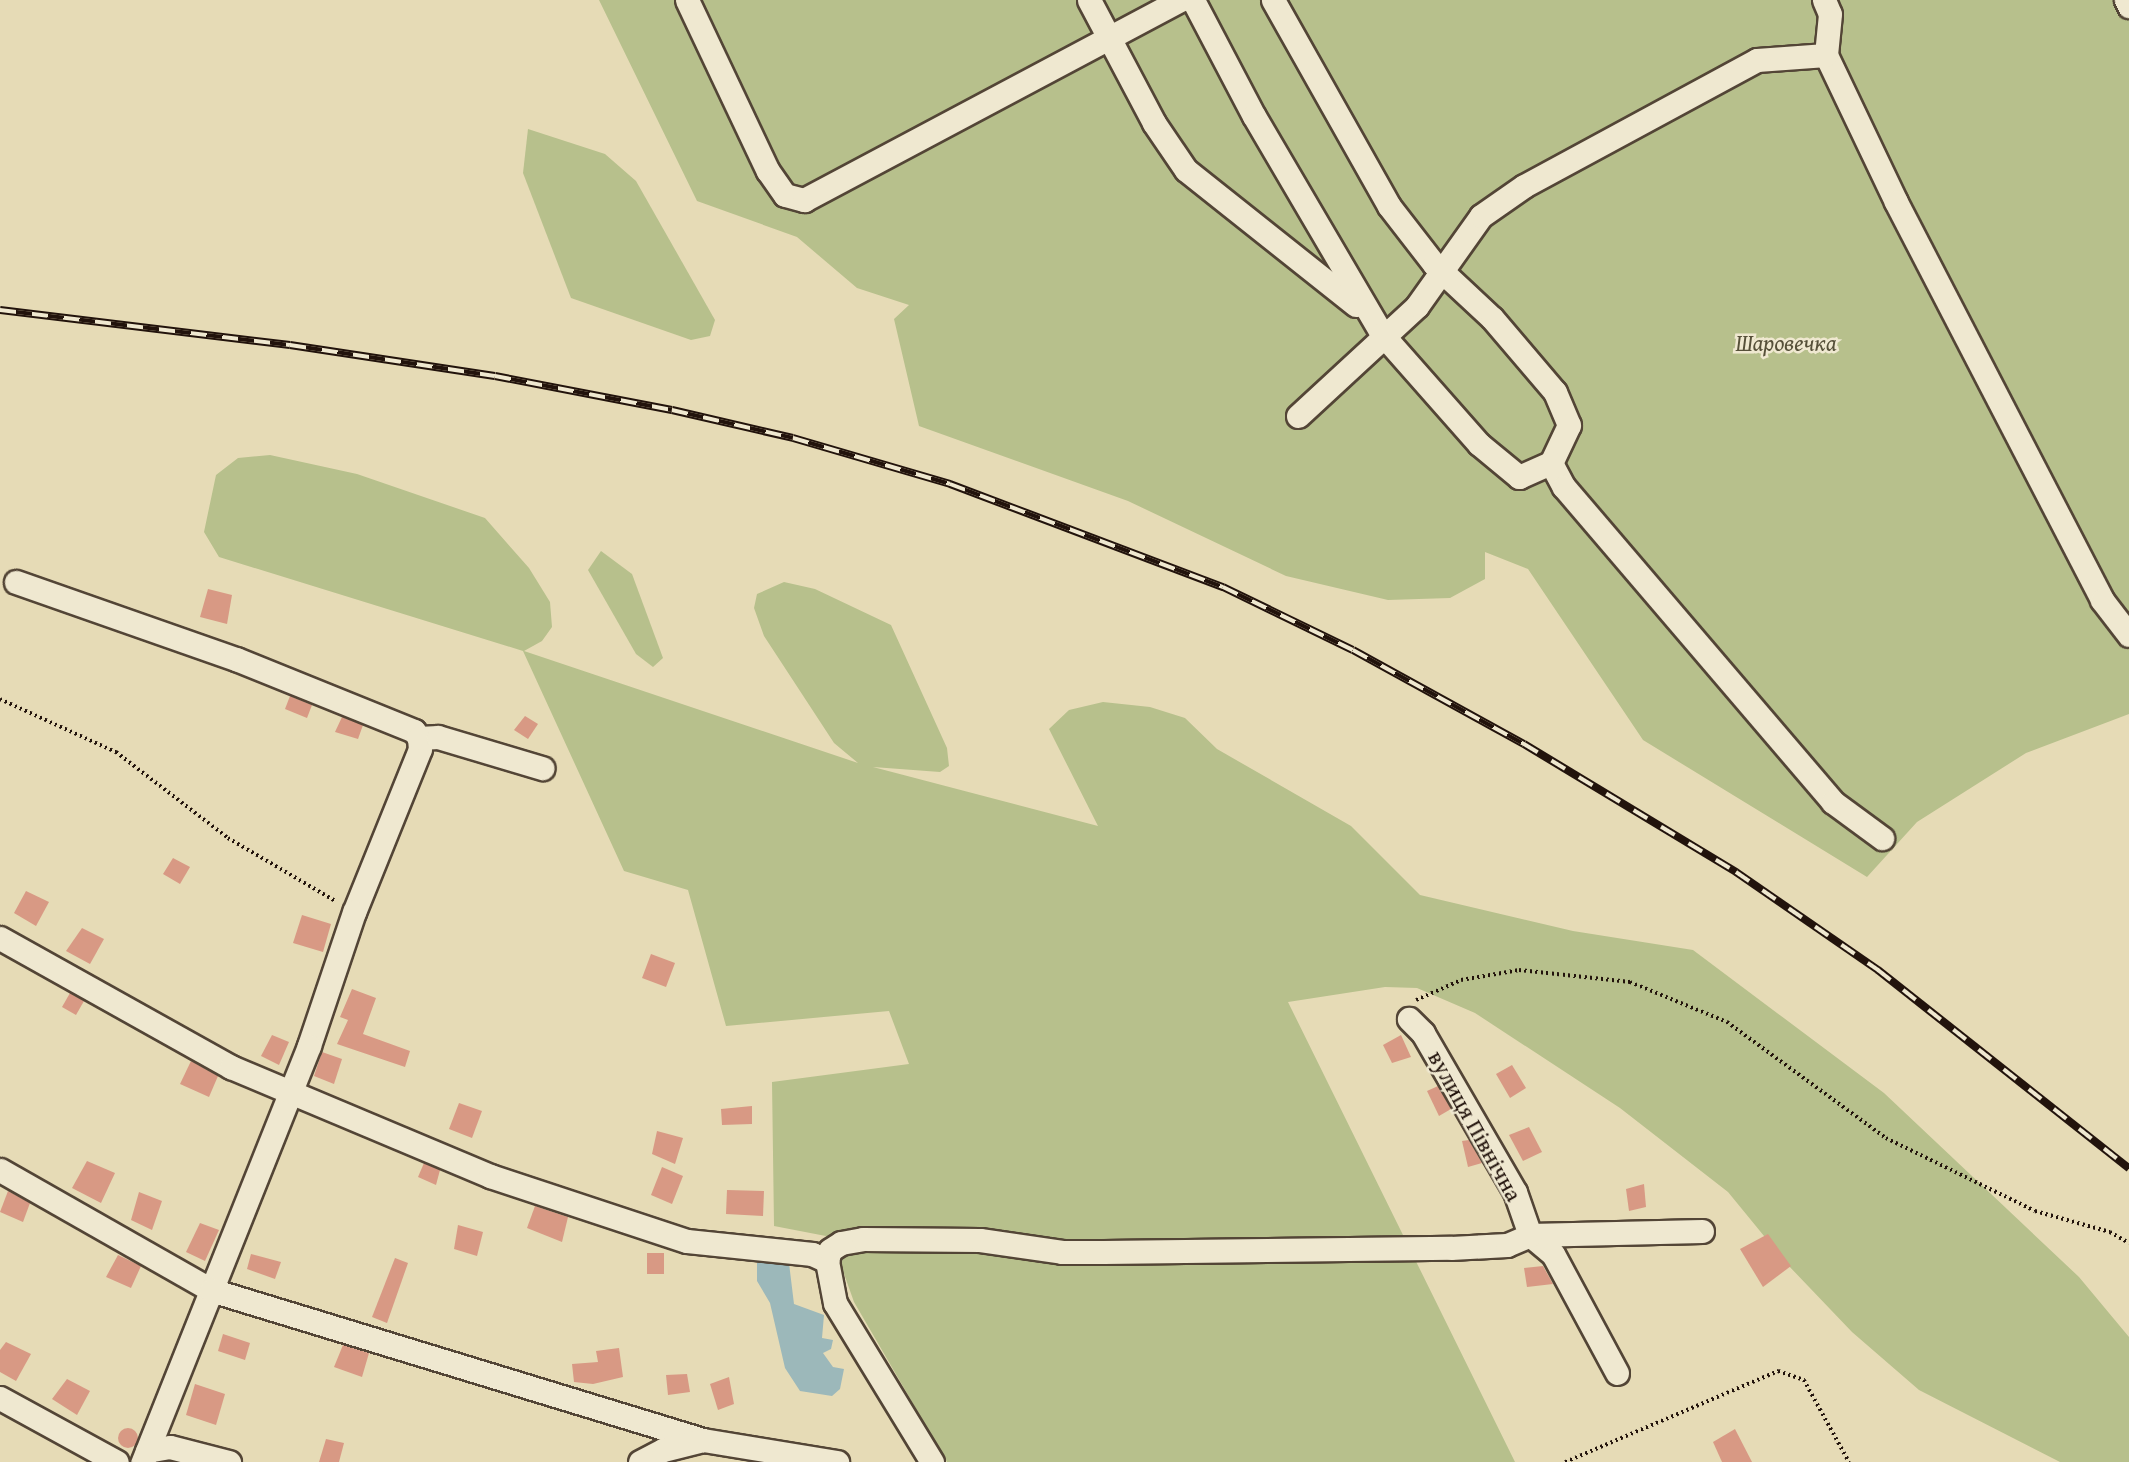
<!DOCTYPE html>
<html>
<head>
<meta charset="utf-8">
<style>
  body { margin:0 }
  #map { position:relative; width:2129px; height:1462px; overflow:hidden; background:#e6dbb6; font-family:"Gentium Book Plus",serif }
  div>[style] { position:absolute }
  .green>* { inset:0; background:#b7c08c }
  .water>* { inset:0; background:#9cb8ba }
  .building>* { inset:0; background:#d89984 }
  .round { border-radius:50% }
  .path>* { height:3.5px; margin-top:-1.75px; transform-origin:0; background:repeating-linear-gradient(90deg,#22130c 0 2px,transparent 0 5.5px) }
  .roads { filter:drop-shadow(2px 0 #534536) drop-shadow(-2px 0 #534536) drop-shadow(0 2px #534536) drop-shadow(0 -2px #534536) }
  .minor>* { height:23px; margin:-11.5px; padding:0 11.5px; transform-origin:11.5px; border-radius:11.5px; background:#efe8d0 }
  .rail>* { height:8px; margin-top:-4px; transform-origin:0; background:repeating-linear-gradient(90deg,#efe8d0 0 16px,#22130c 0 32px); box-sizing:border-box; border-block:2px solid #22130c }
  span { translate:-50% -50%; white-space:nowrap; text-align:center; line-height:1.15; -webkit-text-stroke:5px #efe8d0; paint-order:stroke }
  .park-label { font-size:23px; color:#565039; font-style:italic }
  .street-label { font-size:23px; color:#22130c }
</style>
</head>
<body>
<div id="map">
  <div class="green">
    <div style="clip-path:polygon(599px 0,2129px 0,2129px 714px,2026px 753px,1917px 822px,1867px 877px,1643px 740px,1528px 569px,1485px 552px,1485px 579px,1450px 598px,1388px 600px,1286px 576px,1128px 501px,919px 426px,894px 319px,909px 305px,857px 288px,797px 237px,697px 201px)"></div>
    <div style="clip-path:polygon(528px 129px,605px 154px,636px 181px,715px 320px,710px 336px,691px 340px,571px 298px,523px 173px)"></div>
    <div style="clip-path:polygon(270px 455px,357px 474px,485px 518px,529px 568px,550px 602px,552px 627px,542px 641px,524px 651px,858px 763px,834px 743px,764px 636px,754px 608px,757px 594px,784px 582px,815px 589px,891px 625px,947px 748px,949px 766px,940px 772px,873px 767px,1098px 826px,1049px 729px,1069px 710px,1103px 702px,1150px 707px,1185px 718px,1217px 749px,1351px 826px,1420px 895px,1573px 931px,1693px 950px,1884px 1093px,2079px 1277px,2129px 1337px,2129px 1462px,2060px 1462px,1919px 1390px,1852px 1332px,1787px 1264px,1728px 1192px,1620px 1108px,1475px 1013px,1417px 988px,1385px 987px,1288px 1002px,1515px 1462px,947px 1462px,854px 1302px,831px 1237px,774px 1226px,772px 1082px,909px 1064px,889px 1011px,726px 1026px,688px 890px,624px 871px,523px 651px,219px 557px,204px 532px,216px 475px,238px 458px)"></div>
    <div style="clip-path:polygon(601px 551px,632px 574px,663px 658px,653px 667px,636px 654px,588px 570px)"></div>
  </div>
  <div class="water">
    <div style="clip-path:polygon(764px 1258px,789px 1263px,794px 1304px,824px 1315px,822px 1338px,833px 1340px,831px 1349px,823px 1353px,833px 1367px,844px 1369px,840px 1389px,832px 1396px,800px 1391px,785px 1368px,770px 1303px,757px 1281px,757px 1263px)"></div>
  </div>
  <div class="building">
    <div style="clip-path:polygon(208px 589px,232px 595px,227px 624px,200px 617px)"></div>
    <div style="clip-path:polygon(290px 696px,312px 705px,307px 718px,285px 709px)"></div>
    <div style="clip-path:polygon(525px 716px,538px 724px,528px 739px,514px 730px)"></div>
    <div style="clip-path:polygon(342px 717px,363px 725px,358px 739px,335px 732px)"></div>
    <div style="clip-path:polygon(173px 858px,190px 867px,180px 884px,163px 874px)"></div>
    <div style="clip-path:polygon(26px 891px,49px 902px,36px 926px,14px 913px)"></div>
    <div style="clip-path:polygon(302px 915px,331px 924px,323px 952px,293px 943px)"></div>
    <div style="clip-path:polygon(82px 928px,104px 939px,90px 964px,66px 951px)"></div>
    <div style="clip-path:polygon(651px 954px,675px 963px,666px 987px,642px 978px)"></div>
    <div style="clip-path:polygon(352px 989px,376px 998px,363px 1034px,410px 1051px,405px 1067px,337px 1044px,348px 1020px,340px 1017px)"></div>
    <div style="clip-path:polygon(70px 993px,84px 1001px,76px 1015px,62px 1007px)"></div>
    <div style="clip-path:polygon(272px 1035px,289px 1042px,279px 1065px,261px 1056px)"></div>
    <div style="clip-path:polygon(1401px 1035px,1411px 1057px,1392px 1063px,1383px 1045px)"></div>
    <div style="clip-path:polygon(322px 1052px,342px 1059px,334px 1084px,314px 1076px)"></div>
    <div style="clip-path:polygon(191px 1061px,218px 1076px,209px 1097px,180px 1084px)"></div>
    <div style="clip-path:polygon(1512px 1065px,1526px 1088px,1510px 1098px,1496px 1074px)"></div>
    <div style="clip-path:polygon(1438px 1086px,1451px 1109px,1439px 1116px,1427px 1091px)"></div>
    <div style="clip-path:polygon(459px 1103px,482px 1111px,472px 1138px,449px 1129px)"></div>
    <div style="clip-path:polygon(752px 1106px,752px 1124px,722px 1125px,721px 1109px)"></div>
    <div style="clip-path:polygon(1529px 1127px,1542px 1152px,1523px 1161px,1509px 1135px)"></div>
    <div style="clip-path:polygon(657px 1131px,683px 1138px,675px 1164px,652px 1154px)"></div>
    <div style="clip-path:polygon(1469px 1140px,1482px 1163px,1468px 1167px,1462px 1141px)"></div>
    <div style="clip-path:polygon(87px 1161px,115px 1173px,101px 1203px,72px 1188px)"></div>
    <div style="clip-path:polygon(424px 1163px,440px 1170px,436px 1185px,418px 1177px)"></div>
    <div style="clip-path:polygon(662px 1167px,683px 1176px,672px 1204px,651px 1195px)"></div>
    <div style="clip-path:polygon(1644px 1184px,1646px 1207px,1629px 1211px,1626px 1189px)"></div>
    <div style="clip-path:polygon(727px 1190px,764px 1191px,763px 1216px,726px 1214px)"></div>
    <div style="clip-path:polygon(8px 1191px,30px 1203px,23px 1222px,0 1212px)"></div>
    <div style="clip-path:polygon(139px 1192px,162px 1201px,152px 1230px,131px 1220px)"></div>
    <div style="clip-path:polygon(535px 1206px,568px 1217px,562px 1242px,527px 1228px)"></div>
    <div style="clip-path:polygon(200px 1223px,219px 1230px,205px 1261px,186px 1252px)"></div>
    <div style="clip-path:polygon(458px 1225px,483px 1232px,477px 1256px,454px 1249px)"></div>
    <div style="clip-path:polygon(1768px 1234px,1791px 1266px,1763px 1287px,1740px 1249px)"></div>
    <div style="clip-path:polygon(647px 1253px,664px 1253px,664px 1274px,647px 1274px)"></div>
    <div style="clip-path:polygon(251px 1254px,281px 1262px,275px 1279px,247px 1269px)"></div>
    <div style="clip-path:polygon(118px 1255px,141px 1266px,131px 1288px,106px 1277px)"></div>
    <div style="clip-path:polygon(395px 1258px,408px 1263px,387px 1323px,372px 1317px)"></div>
    <div style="clip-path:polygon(1543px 1266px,1553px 1284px,1527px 1287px,1524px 1268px)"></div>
    <div style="clip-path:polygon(223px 1334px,250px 1343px,245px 1360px,218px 1351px)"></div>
    <div style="clip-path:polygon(6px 1342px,31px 1354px,16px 1381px,0 1372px,0 1350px)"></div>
    <div style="clip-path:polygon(343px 1345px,369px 1353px,362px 1377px,334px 1367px)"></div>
    <div style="clip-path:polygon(619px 1348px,623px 1377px,593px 1384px,574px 1382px,572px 1364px,598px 1362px,596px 1351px)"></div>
    <div style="clip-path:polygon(687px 1374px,690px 1392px,668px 1395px,666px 1375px)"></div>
    <div style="clip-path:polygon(729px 1377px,734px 1404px,718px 1410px,710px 1384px)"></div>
    <div style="clip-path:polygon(67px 1379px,90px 1391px,77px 1415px,52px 1399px)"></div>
    <div style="clip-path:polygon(195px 1384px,225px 1394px,216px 1425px,186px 1415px)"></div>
    <div class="round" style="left:118px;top:1428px;width:20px;height:20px"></div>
    <div style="clip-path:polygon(1735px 1429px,1752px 1462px,1722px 1462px,1713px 1442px)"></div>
    <div style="clip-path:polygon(326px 1439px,344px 1443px,339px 1462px,319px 1462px)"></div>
  </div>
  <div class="path">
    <div style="left:0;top:699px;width:128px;rotate:24.6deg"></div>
    <div style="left:116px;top:752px;width:141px;rotate:37.5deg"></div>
    <div style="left:228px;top:838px;width:126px;rotate:30.4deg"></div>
    <div style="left:1416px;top:1000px;width:49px;rotate:-24deg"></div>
    <div style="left:1461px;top:980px;width:59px;rotate:-9.8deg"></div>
    <div style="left:1519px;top:970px;width:112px;rotate:6.2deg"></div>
    <div style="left:1630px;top:982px;width:105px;rotate:22.4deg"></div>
    <div style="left:1727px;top:1022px;width:197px;rotate:36.1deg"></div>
    <div style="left:1886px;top:1138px;width:166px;rotate:26.1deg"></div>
    <div style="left:2035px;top:1211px;width:78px;rotate:15.6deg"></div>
    <div style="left:2110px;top:1232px;width:22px;rotate:30deg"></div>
    <div style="left:1565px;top:1462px;width:232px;rotate:-23.1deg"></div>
    <div style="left:1778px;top:1371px;width:28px;rotate:19deg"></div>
    <div style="left:1804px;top:1380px;width:94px;rotate:61.2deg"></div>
  </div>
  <div class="roads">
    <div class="minor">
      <div style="left:687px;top:0;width:189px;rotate:64.7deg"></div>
      <div style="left:768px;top:171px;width:29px;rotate:55deg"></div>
      <div style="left:785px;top:195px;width:20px;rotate:15deg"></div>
      <div style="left:804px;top:200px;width:426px;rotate:-28deg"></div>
      <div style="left:1089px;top:0;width:139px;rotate:62.1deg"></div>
      <div style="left:1154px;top:123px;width:57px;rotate:55.8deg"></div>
      <div style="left:1186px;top:170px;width:217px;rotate:38.5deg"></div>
      <div style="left:1193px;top:0;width:131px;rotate:62.3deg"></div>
      <div style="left:1254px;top:116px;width:253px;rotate:59.6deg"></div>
      <div style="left:1382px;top:334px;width:147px;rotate:48.6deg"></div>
      <div style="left:1479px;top:444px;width:52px;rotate:39.5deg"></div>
      <div style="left:1519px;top:477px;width:35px;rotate:-24deg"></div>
      <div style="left:1273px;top:0;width:236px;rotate:60.6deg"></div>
      <div style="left:1389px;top:206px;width:73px;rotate:52.2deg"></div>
      <div style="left:1434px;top:264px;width:79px;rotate:43deg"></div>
      <div style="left:1492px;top:318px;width:97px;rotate:49.6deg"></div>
      <div style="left:1555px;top:392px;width:36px;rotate:67deg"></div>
      <div style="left:1569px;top:425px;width:42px;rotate:115.3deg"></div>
      <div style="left:1551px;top:463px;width:27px;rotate:62deg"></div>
      <div style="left:1564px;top:487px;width:414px;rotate:49.5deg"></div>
      <div style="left:1833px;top:802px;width:61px;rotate:36.3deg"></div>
      <div style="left:1824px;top:0;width:15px;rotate:67deg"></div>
      <div style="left:1830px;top:14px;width:41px;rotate:95.6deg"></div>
      <div style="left:1826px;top:55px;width:163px;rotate:64.5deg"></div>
      <div style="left:1896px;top:202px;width:448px;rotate:62.6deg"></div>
      <div style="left:2102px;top:600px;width:44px;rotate:52.4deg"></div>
      <div style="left:2126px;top:0;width:7px;rotate:63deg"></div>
      <div style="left:1298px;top:416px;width:162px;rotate:-42.7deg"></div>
      <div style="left:1417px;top:306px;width:110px;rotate:-54.6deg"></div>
      <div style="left:1481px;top:216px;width:52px;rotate:-34.9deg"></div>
      <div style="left:1524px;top:186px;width:265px;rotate:-28.4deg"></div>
      <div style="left:1757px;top:60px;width:69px;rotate:-4.1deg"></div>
      <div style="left:16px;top:582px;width:233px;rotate:19.3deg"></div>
      <div style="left:236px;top:659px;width:192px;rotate:22deg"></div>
      <div style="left:414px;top:731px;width:9px;rotate:54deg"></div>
      <div style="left:419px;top:738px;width:11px;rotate:85deg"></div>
      <div style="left:420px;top:749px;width:176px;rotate:112deg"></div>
      <div style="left:354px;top:912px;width:141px;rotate:108.6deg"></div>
      <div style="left:309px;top:1046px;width:448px;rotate:111.8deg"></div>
      <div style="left:419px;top:738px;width:19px;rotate:-3deg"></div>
      <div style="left:438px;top:737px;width:109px;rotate:16.6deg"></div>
      <div style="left:0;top:938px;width:265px;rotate:29.2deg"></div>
      <div style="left:231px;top:1067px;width:281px;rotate:22.8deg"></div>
      <div style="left:490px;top:1176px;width:207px;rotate:18.3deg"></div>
      <div style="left:687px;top:1241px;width:126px;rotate:5.9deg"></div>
      <div style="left:812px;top:1254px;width:17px;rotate:25deg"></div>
      <div style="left:0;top:1170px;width:243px;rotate:29.6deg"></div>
      <div style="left:211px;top:1290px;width:514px;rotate:16.96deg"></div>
      <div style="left:703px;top:1440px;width:136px;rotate:9.3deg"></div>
      <div style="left:1530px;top:1235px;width:172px;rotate:-1.3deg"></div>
      <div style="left:1530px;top:1235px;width:30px;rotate:40deg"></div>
      <div style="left:1553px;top:1254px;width:135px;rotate:61.7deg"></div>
      <div style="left:0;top:1398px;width:133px;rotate:28.7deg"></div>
      <div style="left:147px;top:1451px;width:23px;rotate:-10deg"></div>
      <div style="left:170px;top:1447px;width:61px;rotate:14.3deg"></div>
      <div style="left:640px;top:1462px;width:26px;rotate:-28deg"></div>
      <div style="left:663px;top:1450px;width:41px;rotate:-14deg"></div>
      <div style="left:932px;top:1462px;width:186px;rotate:-121.4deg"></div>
      <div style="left:835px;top:1303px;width:43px;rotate:-100.8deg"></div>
      <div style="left:827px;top:1261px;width:11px;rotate:-75deg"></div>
      <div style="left:830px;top:1250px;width:13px;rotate:-32deg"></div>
      <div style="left:841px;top:1243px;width:22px;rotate:-10deg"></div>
      <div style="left:863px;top:1239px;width:117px;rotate:0.5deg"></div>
      <div style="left:980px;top:1240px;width:83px;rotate:8.3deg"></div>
      <div style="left:1062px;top:1252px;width:41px"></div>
      <div style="left:1103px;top:1252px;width:348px;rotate:-0.7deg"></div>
      <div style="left:1451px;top:1248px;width:56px;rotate:-3.1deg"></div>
      <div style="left:1507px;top:1245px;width:25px;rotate:-23deg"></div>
      <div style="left:1530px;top:1235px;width:46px;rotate:-109.2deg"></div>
      <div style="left:1515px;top:1192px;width:184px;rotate:-120.1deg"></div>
      <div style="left:1423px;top:1033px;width:20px;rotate:-135deg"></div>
    </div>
  </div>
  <div class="rail">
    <div style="left:0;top:310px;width:292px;rotate:6.9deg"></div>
    <div style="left:290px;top:345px;width:207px;rotate:8.6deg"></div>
    <div style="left:495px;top:376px;width:180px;rotate:10.9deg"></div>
    <div style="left:672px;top:410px;width:124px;rotate:13deg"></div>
    <div style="left:793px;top:438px;width:164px;rotate:16.3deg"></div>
    <div style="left:950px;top:484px;width:292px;rotate:20.7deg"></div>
    <div style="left:1223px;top:587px;width:144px;rotate:25.9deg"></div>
    <div style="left:1353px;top:650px;width:195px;rotate:28.8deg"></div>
    <div style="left:1524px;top:744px;width:248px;rotate:31.1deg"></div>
    <div style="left:1736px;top:872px;width:173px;rotate:34.6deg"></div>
    <div style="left:1878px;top:970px;width:320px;rotate:38.3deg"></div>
  </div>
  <div class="park-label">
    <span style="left:1786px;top:343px">Шаровечка</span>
  </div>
  <div class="street-label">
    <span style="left:1475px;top:1126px;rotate:61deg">вулиця Північна</span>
  </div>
</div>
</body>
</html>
